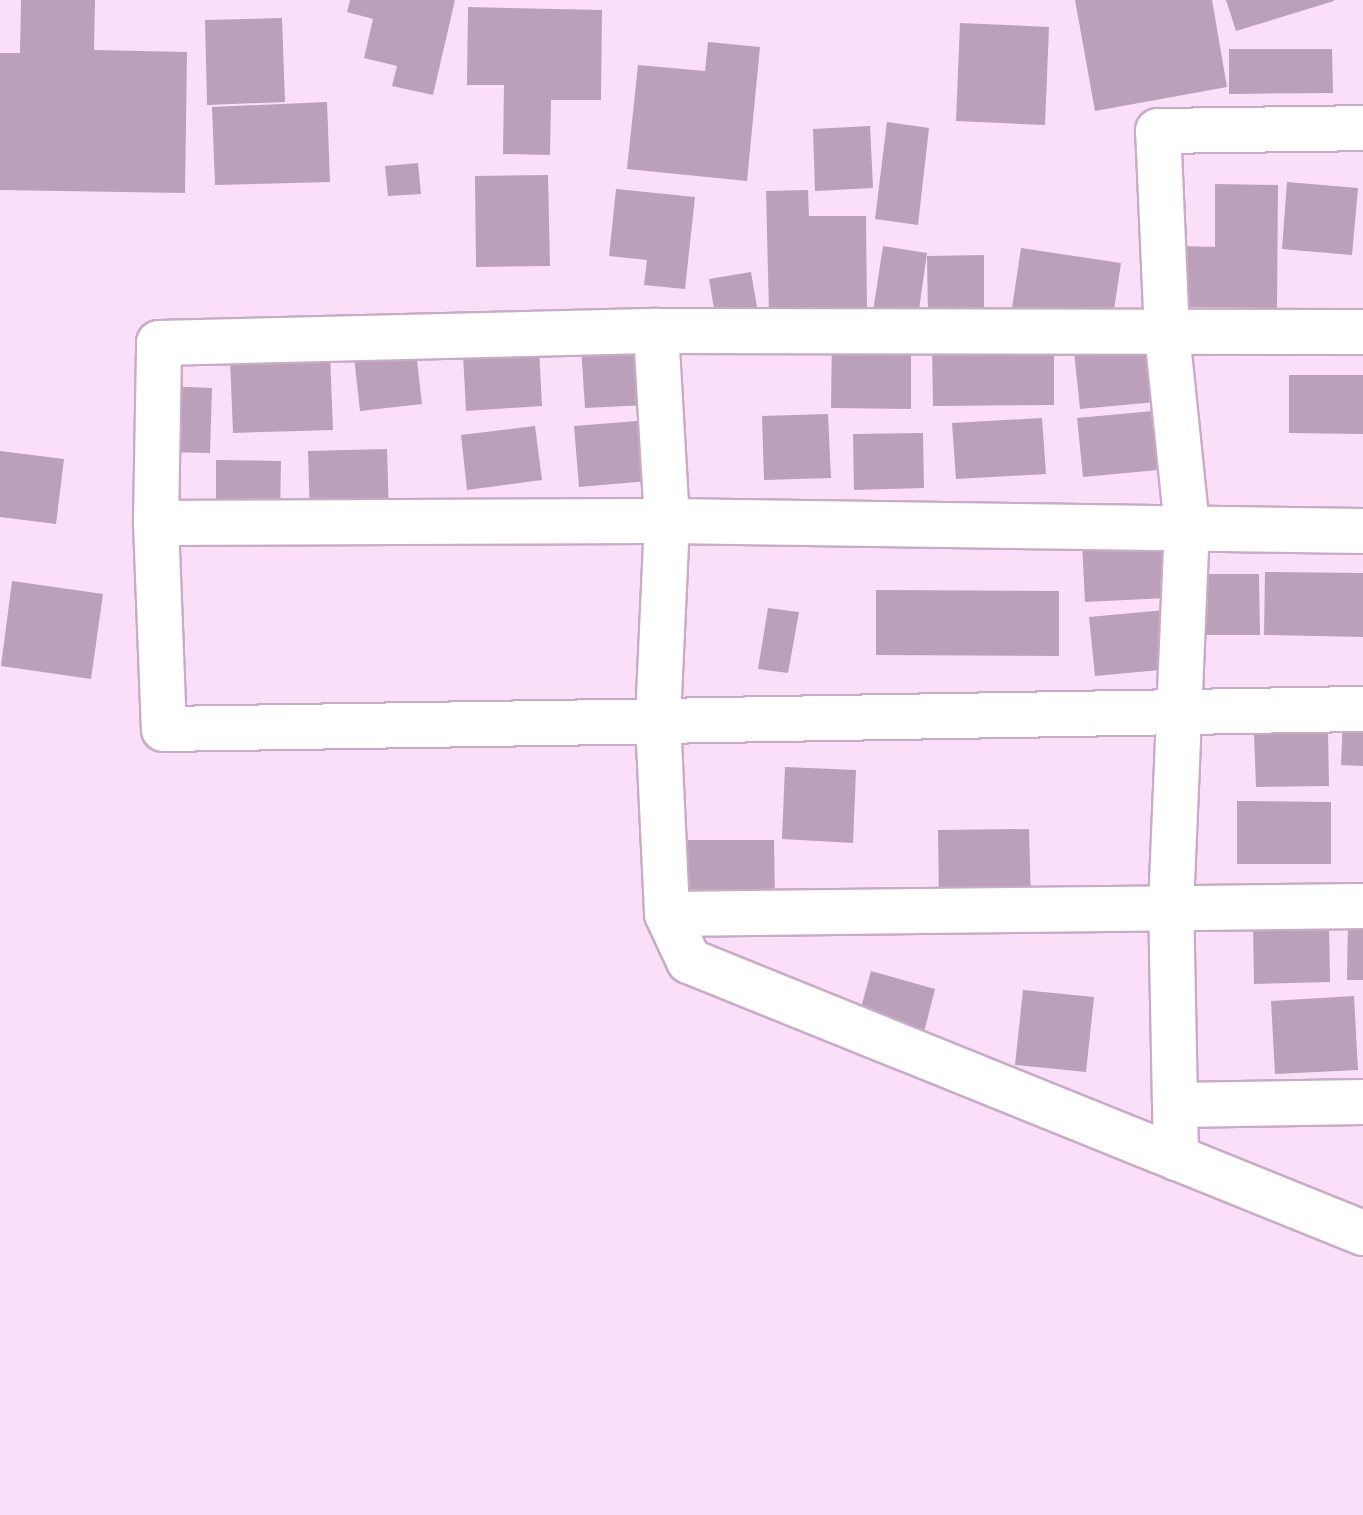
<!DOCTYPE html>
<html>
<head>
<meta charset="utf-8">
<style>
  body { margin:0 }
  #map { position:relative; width:1363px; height:1515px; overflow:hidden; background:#fbdff8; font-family:"Asap Condensed",sans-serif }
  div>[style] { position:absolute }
  .building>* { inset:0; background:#baa0b8 }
  .roads { filter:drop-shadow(2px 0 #c8acc5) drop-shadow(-2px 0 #c8acc5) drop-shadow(0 2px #c8acc5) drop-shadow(0 -2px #c8acc5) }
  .street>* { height:44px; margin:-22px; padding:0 22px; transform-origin:22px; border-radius:22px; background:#fff }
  span { translate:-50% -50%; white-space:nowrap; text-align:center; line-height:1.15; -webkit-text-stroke:6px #fef2fd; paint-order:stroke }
</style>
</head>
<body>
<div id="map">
  <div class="building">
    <div style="clip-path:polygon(21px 0,95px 0,94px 50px,187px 52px,185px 193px,0 190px,0 53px,20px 53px)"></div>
    <div style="clip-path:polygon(350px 0,455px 0,433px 95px,392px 86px,397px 66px,364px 58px,373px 19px,347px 12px)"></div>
    <div style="clip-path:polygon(1075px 0,1212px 0,1227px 87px,1095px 111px)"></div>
    <div style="clip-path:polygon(1226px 0,1334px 0,1334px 1px,1236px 31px)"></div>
    <div style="clip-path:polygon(468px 7px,602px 10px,601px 100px,551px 100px,550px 155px,503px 154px,504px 85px,467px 85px)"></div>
    <div style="clip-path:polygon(282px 18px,285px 102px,207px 105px,205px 20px)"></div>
    <div style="clip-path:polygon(960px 23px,1049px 27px,1045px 125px,956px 121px)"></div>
    <div style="clip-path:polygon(708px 42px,760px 47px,747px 181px,627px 169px,638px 65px,705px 71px)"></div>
    <div style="clip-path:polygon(1229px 49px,1332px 49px,1333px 93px,1229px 94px)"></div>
    <div style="clip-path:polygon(327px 102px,330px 182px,215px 185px,212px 107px)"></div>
    <div style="clip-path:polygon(887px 122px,929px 128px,918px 225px,875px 219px)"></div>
    <div style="clip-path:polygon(870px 126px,873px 188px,815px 191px,813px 129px)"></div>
    <div style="clip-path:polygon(418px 163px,421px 194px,388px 196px,385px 166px)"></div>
    <div style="clip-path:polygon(548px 175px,550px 266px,476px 267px,475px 176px)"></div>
    <div style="clip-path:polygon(1287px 182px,1358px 188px,1352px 255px,1282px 249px)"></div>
    <div style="clip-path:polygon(1215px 184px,1278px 185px,1277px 308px,1181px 307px,1182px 246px,1215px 247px)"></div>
    <div style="clip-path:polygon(616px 189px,695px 197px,685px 289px,644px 285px,647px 260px,609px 256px)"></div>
    <div style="clip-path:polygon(808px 190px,809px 216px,866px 216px,867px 311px,769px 313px,766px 191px)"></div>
    <div style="clip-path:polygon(883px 246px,927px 253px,917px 324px,872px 318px)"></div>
    <div style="clip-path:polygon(1021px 248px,1121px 263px,1112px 323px,1012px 308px)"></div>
    <div style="clip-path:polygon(984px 255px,984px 313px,928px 314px,927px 256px)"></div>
    <div style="clip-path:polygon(751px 272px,758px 313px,716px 320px,709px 279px)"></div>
    <div style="clip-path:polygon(832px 336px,911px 337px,911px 409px,831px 408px)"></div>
    <div style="clip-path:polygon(642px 342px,646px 405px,585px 408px,581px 346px)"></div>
    <div style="clip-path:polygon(1054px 342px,1054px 405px,933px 406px,932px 343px)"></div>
    <div style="clip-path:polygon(1150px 343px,1156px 402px,1080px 409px,1074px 351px)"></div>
    <div style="clip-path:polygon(539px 349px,542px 406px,466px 411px,463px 354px)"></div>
    <div style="clip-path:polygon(416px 352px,422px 404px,360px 411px,354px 357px)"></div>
    <div style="clip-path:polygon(330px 355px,333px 430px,233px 433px,230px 359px)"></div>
    <div style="clip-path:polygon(1289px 375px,1363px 375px,1363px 434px,1289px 433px)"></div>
    <div style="clip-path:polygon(162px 386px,212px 388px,210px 453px,161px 452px)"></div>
    <div style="clip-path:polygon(1153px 411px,1158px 470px,1083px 477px,1077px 418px)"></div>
    <div style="clip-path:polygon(828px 414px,831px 478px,764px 480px,762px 416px)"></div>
    <div style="clip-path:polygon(1042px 418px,1046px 474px,956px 479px,952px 423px)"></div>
    <div style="clip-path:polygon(649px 420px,660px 480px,579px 487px,574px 426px)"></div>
    <div style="clip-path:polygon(535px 426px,542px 480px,467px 490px,461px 435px)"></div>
    <div style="clip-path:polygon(923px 433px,924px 488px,854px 490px,853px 434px)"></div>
    <div style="clip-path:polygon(387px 449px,389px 515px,310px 518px,308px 451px)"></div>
    <div style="clip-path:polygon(0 451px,64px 459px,56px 524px,0 517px)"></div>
    <div style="clip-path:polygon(216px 460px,281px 461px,280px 517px,216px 515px)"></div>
    <div style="clip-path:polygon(1164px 537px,1167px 598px,1085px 602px,1082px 541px)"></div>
    <div style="clip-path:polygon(1265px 572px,1363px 573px,1363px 637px,1264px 635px)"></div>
    <div style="clip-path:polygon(1195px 574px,1259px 574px,1260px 635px,1196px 635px)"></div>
    <div style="clip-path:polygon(12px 581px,103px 594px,91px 679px,1px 666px)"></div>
    <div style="clip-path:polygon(876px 590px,1059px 591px,1059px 656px,876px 655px)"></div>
    <div style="clip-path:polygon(768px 608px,799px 612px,788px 673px,758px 669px)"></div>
    <div style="clip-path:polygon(1165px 610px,1171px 669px,1095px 676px,1089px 617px)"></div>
    <div style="clip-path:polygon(1343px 717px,1363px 718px,1363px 766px,1341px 765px)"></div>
    <div style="clip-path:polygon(1328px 731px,1329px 786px,1256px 787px,1254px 733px)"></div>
    <div style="clip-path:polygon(785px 767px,856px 770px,853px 843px,782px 839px)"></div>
    <div style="clip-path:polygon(1237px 801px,1331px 802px,1331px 864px,1237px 864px)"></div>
    <div style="clip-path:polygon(1029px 829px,1031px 903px,939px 904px,938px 830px)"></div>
    <div style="clip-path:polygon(676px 840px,774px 840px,775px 902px,676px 903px)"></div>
    <div style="clip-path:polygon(1348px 920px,1363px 920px,1363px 980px,1347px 980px)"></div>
    <div style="clip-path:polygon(1329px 922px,1330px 982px,1254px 984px,1253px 925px)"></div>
    <div style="clip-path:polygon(871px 971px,935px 989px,921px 1044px,856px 1026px)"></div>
    <div style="clip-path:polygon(1023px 990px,1094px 997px,1086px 1072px,1015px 1065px)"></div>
    <div style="clip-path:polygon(1354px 996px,1358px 1070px,1275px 1074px,1271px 1001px)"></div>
  </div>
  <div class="roads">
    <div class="street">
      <div style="left:656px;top:331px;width:190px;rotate:86.7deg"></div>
      <div style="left:667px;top:521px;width:200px;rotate:92.6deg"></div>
      <div style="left:658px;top:721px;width:705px;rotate:-0.98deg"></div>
      <div style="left:156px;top:523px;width:180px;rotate:-89deg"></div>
      <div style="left:159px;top:343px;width:497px;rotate:-1.4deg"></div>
      <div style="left:656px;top:331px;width:707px;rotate:0.08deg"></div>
      <div style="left:1363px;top:531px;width:696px;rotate:-179.18deg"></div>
      <div style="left:667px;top:521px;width:511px;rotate:179.78deg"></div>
      <div style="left:156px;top:523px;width:206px;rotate:87.8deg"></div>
      <div style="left:164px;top:729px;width:494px;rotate:-0.9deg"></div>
      <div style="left:658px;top:721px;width:193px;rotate:87.3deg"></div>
      <div style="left:667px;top:914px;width:52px;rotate:64.9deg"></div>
      <div style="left:689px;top:961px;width:727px;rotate:21.98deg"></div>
      <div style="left:667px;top:914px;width:696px;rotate:-0.66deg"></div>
      <div style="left:1176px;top:1105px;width:187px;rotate:-0.9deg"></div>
      <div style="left:1176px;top:1158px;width:251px;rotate:-91.1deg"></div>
      <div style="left:1171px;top:907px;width:380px;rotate:-87.6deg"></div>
      <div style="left:1187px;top:527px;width:194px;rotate:-95.9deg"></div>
      <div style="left:1167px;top:334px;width:203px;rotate:-92.5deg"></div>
      <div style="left:1158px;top:131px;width:205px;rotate:-0.8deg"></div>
    </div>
  </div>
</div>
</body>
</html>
